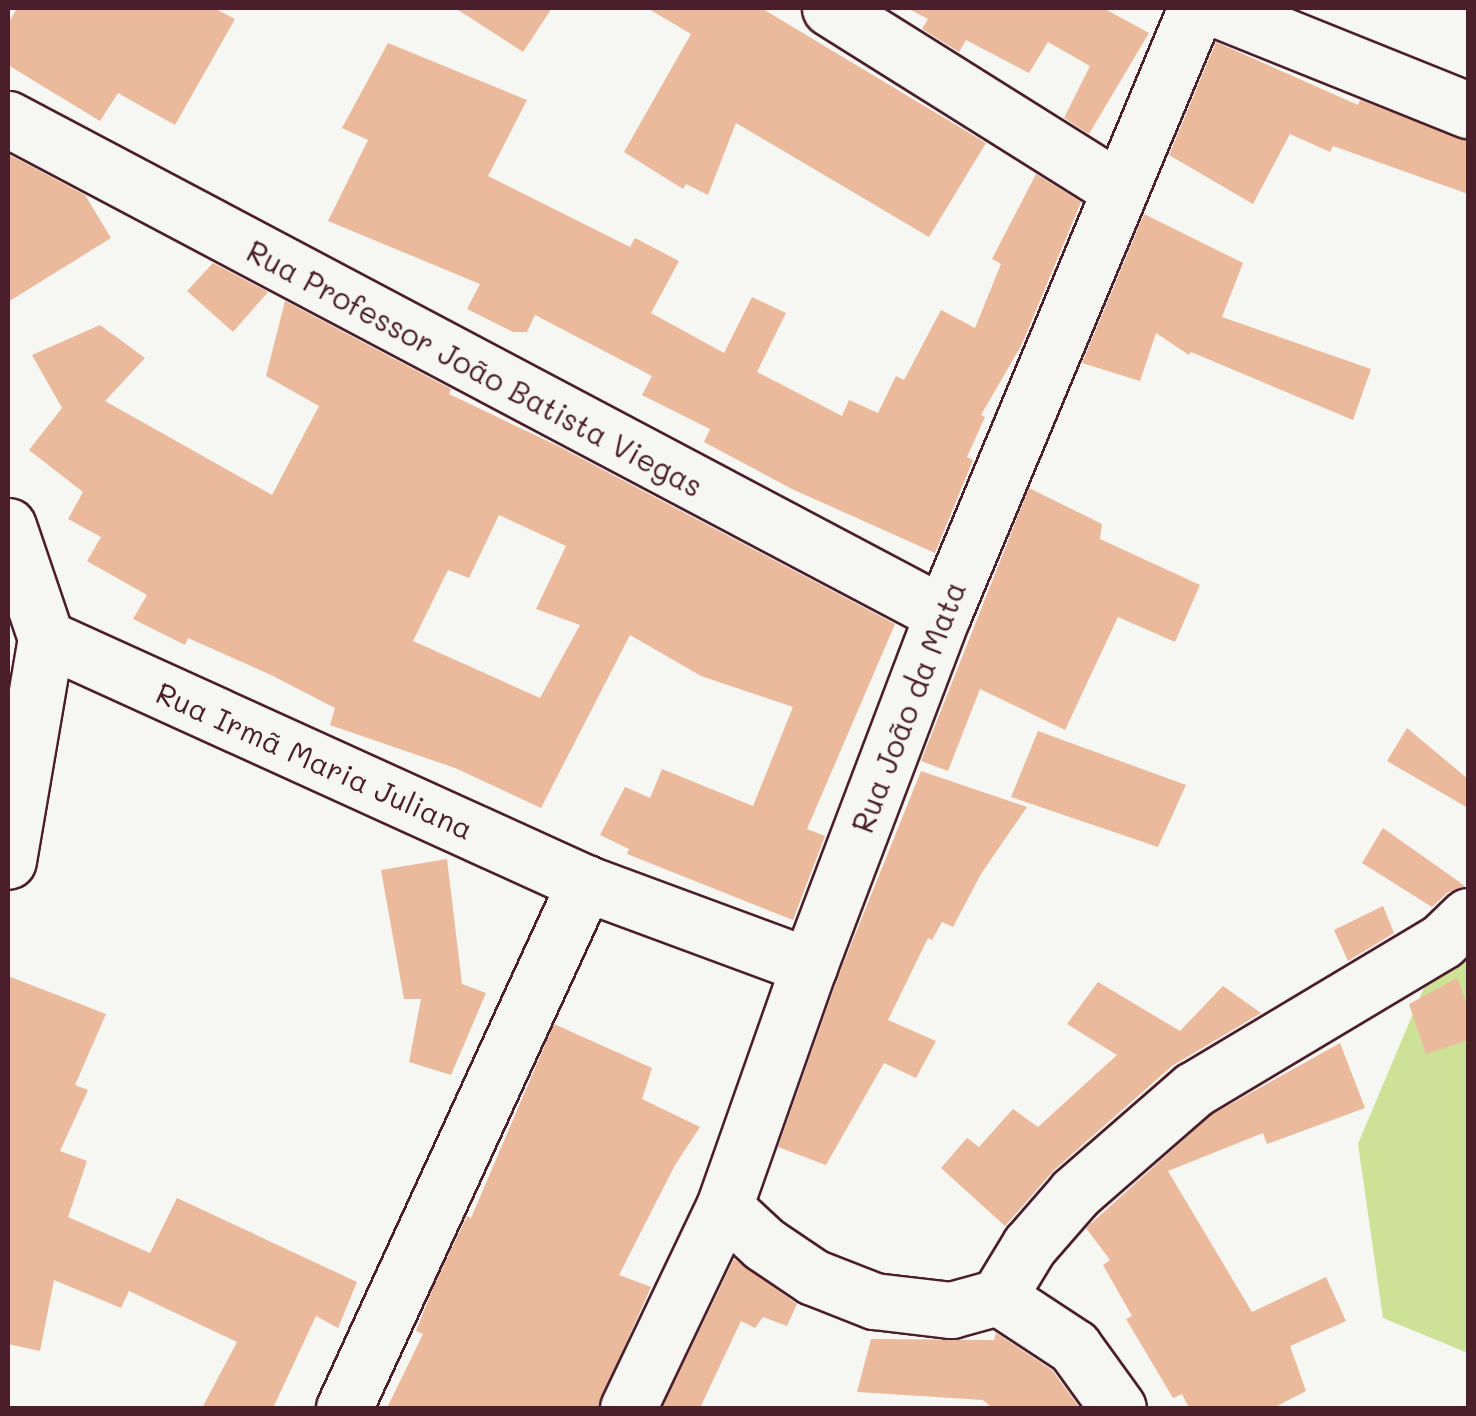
<!DOCTYPE html>
<html>
<head>
<meta charset="utf-8">
<style>
  body { margin:0 }
  #map { position:relative; width:1476px; height:1416px; overflow:hidden; background:#f6f6f2; font-family:Mali,sans-serif }
  div>[style] { position:absolute }
  .green>* { inset:0; background:#cde297 }
  .building>* { inset:0; background:#ebba9c }
  .roads { filter:drop-shadow(2px 0 #4a1f2b) drop-shadow(-2px 0 #4a1f2b) drop-shadow(0 2px #4a1f2b) drop-shadow(0 -2px #4a1f2b) }
  .minor>* { height:55px; margin:-27.5px; padding:0 27.5px; transform-origin:27.5px; border-radius:27.5px; background:#f6f6f2 }
  span { translate:-50% -50%; white-space:nowrap; text-align:center; line-height:1.15; -webkit-text-stroke:10px #f6f6f2; paint-order:stroke }
  .street-label { font-size:30px; color:#4a1f2b }
  .frame { position:absolute; inset:0; border:10px solid #4a1f2b; pointer-events:none }
</style>
</head>
<body>
<div id="map">
  <div class="green">
    <div style="clip-path:polygon(1468px 931px,1468px 1353px,1383px 1318px,1358px 1144px,1428px 978px)"></div>
  </div>
  <div class="building">
    <div style="clip-path:polygon(17px 8px,214px 8px,235px 19px,175px 125px,118px 93px,100px 121px,8px 65px,8px 24px)"></div>
    <div style="clip-path:polygon(455px 8px,552px 8px,523px 52px)"></div>
    <div style="clip-path:polygon(647px 8px,761px 8px,986px 143px,929px 237px,736px 123px,708px 195px,686px 184px,683px 189px,624px 152px,691px 34px)"></div>
    <div style="clip-path:polygon(907px 8px,1103px 8px,1149px 33px,1089px 134px,1064px 118px,1090px 66px,1048px 42px,1029px 73px,966px 40px,959px 52px,922px 29px,928px 19px)"></div>
    <div style="clip-path:polygon(1216px 42px,1358px 105px,1360px 100px,1468px 141px,1468px 194px,1333px 146px,1330px 152px,1290px 134px,1253px 204px,1169px 155px)"></div>
    <div style="clip-path:polygon(388px 43px,527px 100px,488px 176px,630px 247px,635px 238px,679px 261px,651px 313px,724px 353px,752px 297px,786px 313px,757px 372px,842px 416px,849px 400px,878px 413px,896px 376px,904px 380px,941px 310px,975px 328px,1001px 264px,992px 259px,1036px 174px,1081px 202px,1022px 344px,981px 415px,985px 417px,967px 457px,973px 460px,935px 553px,792px 489px,704px 442px,710px 429px,642px 395px,652px 376px,535px 315px,527px 332px,513px 332px,467px 309px,480px 284px,328px 221px,368px 140px,342px 128px)"></div>
    <div style="clip-path:polygon(8px 154px,85px 195px,111px 238px,8px 302px)"></div>
    <div style="clip-path:polygon(1144px 214px,1243px 263px,1222px 317px,1371px 369px,1353px 420px,1191px 352px,1189px 355px,1156px 333px,1140px 381px,1082px 363px)"></div>
    <div style="clip-path:polygon(213px 263px,268px 292px,233px 332px,187px 291px)"></div>
    <div style="clip-path:polygon(evenodd,285px 301px,451px 389px,449px 394px,558px 446px,895px 624px,807px 829px,825px 836px,793px 920px,627px 854px,629px 849px,600px 835px,625px 787px,650px 798px,662px 769px,753px 806px,793px 707px,701px 676px,630px 635px,541px 808px,455px 768px,330px 725px,335px 708px,271px 675px,188px 638px,185px 645px,133px 619px,147px 595px,87px 561px,101px 537px,68px 519px,83px 492px,29px 450px,62px 408px,32px 355px,100px 325px,145px 358px,105px 401px,272px 495px,319px 406px,266px 376px,285px 301px,499px 515px,566px 546px,536px 609px,580px 625px,540px 698px,413px 641px,448px 570px,469px 578px,499px 515px)"></div>
    <div style="clip-path:polygon(1029px 488px,1102px 524px,1100px 539px,1200px 585px,1175px 642px,1118px 617px,1065px 730px,980px 689px,948px 771px,921px 761px)"></div>
    <div style="clip-path:polygon(1407px 728px,1468px 779px,1468px 808px,1387px 761px)"></div>
    <div style="clip-path:polygon(1038px 731px,1186px 785px,1158px 847px,1011px 797px)"></div>
    <div style="clip-path:polygon(921px 771px,1027px 807px,981px 874px,953px 927px,942px 922px,932px 940px,928px 938px,888px 1020px,936px 1041px,916px 1078px,884px 1063px,826px 1165px,778px 1147px,838px 977px)"></div>
    <div style="clip-path:polygon(1383px 828px,1465px 886px,1447px 893px,1432px 907px,1362px 863px)"></div>
    <div style="clip-path:polygon(447px 859px,462px 984px,486px 993px,451px 1075px,409px 1062px,421px 999px,404px 999px,381px 870px)"></div>
    <div style="clip-path:polygon(1383px 906px,1394px 933px,1348px 961px,1334px 930px)"></div>
    <div style="clip-path:polygon(8px 976px,106px 1014px,75px 1085px,88px 1090px,60px 1151px,87px 1161px,68px 1217px,150px 1253px,177px 1198px,357px 1282px,338px 1328px,316px 1316px,273px 1408px,202px 1408px,237px 1342px,129px 1291px,121px 1308px,54px 1280px,40px 1351px,8px 1344px)"></div>
    <div style="clip-path:polygon(1457px 978px,1468px 1007px,1468px 1040px,1426px 1054px,1409px 1004px)"></div>
    <div style="clip-path:polygon(1098px 982px,1180px 1031px,1223px 986px,1261px 1013px,1172px 1066px,1054px 1170px,1005px 1226px,941px 1168px,967px 1138px,979px 1147px,1013px 1109px,1038px 1127px,1117px 1055px,1067px 1024px)"></div>
    <div style="clip-path:polygon(554px 1024px,652px 1068px,642px 1099px,700px 1127px,675px 1165px,619px 1275px,651px 1287px,597px 1408px,387px 1408px,423px 1334px,416px 1331px,433px 1288px,467px 1216px,471px 1218px)"></div>
    <div style="clip-path:polygon(1340px 1043px,1365px 1108px,1267px 1144px,1263px 1133px,1168px 1171px,1252px 1312px,1326px 1277px,1346px 1321px,1290px 1346px,1306px 1391px,1273px 1408px,1189px 1408px,1182px 1394px,1173px 1398px,1126px 1319px,1132px 1316px,1103px 1265px,1110px 1260px,1086px 1228px,1211px 1115px)"></div>
    <div style="clip-path:polygon(734px 1259px,797px 1304px,787px 1326px,763px 1317px,755px 1328px,741px 1321px,700px 1408px,662px 1408px)"></div>
    <div style="clip-path:polygon(996px 1333px,1052px 1370px,1080px 1408px,992px 1408px,983px 1400px,857px 1392px,871px 1339px,994px 1340px)"></div>
  </div>
  <div class="roads">
    <div class="minor">
      <div style="left:830px;top:8px;width:342px;rotate:32.1deg"></div>
      <div style="left:1214px;top:8px;width:274px;rotate:21.9deg"></div>
      <div style="left:8px;top:119px;width:1058px;rotate:27.9deg"></div>
      <div style="left:8px;top:526px;width:118px;rotate:71.3deg"></div>
      <div style="left:46px;top:638px;width:226px;rotate:99.7deg"></div>
      <div style="left:46px;top:638px;width:592px;rotate:24.44deg"></div>
      <div style="left:724px;top:1207px;width:54px;rotate:42.8deg"></div>
      <div style="left:764px;top:1244px;width:59px;rotate:34deg"></div>
      <div style="left:813px;top:1277px;width:66px;rotate:21.5deg"></div>
      <div style="left:874px;top:1301px;width:78px;rotate:6.7deg"></div>
      <div style="left:951px;top:1310px;width:49px;rotate:-15.5deg"></div>
      <div style="left:998px;top:1297px;width:91px;rotate:33.3deg"></div>
      <div style="left:1074px;top:1347px;width:75px;rotate:54.2deg"></div>
      <div style="left:998px;top:1297px;width:60px;rotate:-58.7deg"></div>
      <div style="left:1029px;top:1246px;width:70px;rotate:-49deg"></div>
      <div style="left:1075px;top:1193px;width:157px;rotate:-41.1deg"></div>
      <div style="left:1193px;top:1090px;width:290px;rotate:-30.9deg"></div>
      <div style="left:1442px;top:941px;width:36px;rotate:-44deg"></div>
      <div style="left:344px;top:1408px;width:578px;rotate:-65.34deg"></div>
      <div style="left:585px;top:883px;width:239px;rotate:20.3deg"></div>
      <div style="left:628px;top:1408px;width:223px;rotate:-64.5deg"></div>
      <div style="left:724px;top:1207px;width:256px;rotate:-70.6deg"></div>
      <div style="left:809px;top:966px;width:377px;rotate:-69.2deg"></div>
      <div style="left:943px;top:614px;width:657px;rotate:-67.34deg"></div>
    </div>
  </div>
  <div class="street-label">
    <span style="left:475px;top:368px;rotate:28deg">Rua Professor João Batista Viegas</span>
    <span style="left:908px;top:707px;rotate:-69deg">Rua João da Mata</span>
    <span style="left:315px;top:760px;rotate:24deg">Rua Irmã Maria Juliana</span>
  </div>
  <div class="frame"></div>
</div>
</body>
</html>
